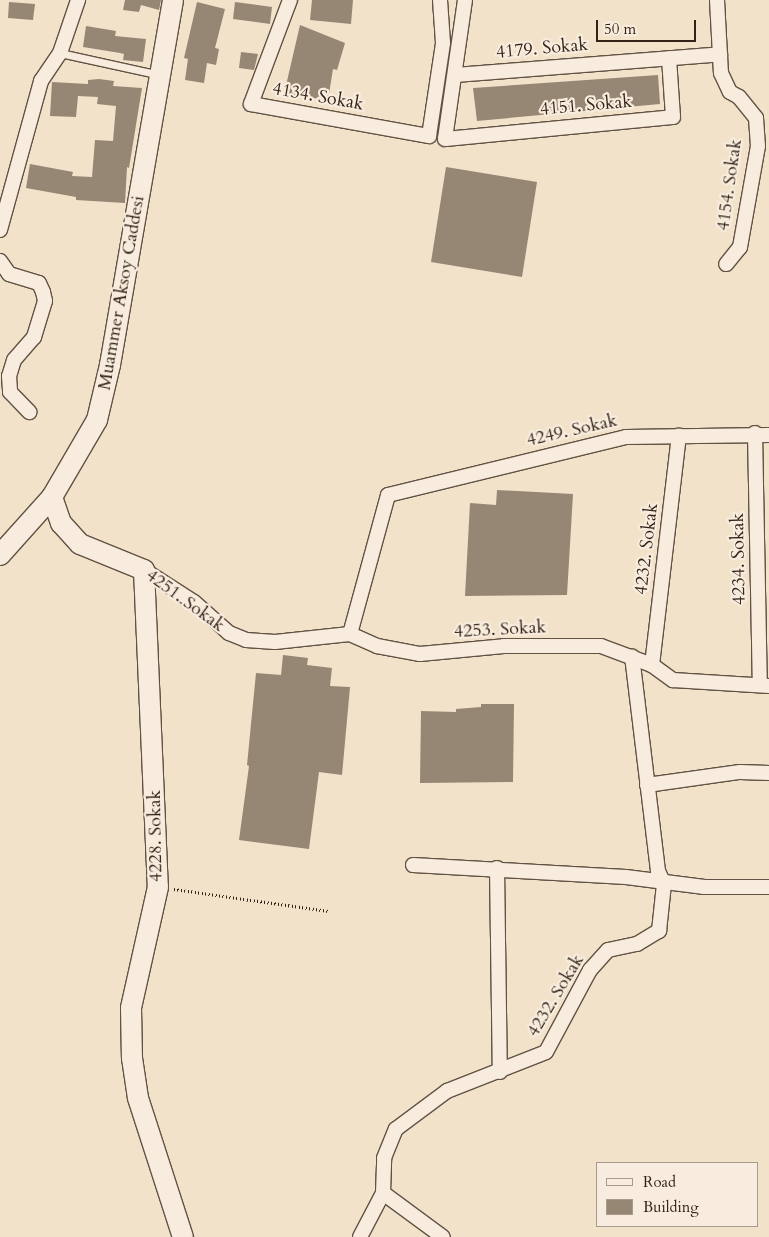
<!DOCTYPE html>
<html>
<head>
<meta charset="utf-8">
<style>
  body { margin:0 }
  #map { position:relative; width:769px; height:1237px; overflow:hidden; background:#f2e2ca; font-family:Cardo,serif }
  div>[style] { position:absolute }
  .building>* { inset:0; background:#968674 }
  .path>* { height:2.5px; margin-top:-1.25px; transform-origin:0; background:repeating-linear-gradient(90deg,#322217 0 1px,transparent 0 3.5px) }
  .roads { filter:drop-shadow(1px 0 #625244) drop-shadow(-1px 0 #625244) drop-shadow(0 1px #625244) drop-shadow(0 -1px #625244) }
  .lane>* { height:7px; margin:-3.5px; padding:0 3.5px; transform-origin:3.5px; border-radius:3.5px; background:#f7ecdd }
  .street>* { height:14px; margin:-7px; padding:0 7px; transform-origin:7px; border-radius:7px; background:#f7ecdd }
  .secondary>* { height:20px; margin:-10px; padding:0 10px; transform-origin:10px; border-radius:10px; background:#f7ecdd }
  span { translate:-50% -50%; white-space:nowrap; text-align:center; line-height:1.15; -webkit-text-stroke:4.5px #f7ecdd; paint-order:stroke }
  .street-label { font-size:18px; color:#322217 }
  .legend { position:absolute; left:596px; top:1162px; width:162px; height:65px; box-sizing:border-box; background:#f7ecdd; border:1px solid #a89b8e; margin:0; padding:6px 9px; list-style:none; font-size:15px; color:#322217 }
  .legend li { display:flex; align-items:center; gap:10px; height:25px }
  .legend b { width:25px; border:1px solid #a89b8e }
  .scale { position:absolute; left:596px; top:20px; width:100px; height:22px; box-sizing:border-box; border:2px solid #322217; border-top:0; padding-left:6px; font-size:15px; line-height:18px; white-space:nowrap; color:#322217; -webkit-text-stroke:4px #f7ecdd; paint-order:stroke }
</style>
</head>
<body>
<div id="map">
  <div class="building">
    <div style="clip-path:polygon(125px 0,161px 0,159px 10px,141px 5px,139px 12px,123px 10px)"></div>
    <div style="clip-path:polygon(312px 0,353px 0,351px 24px,310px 20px)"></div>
    <div style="clip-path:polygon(9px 2px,35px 4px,33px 20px,8px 18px)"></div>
    <div style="clip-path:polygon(197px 2px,225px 9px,215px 48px,219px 49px,216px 65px,207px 63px,204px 83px,185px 80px,188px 59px,184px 58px)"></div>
    <div style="clip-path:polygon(235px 2px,272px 7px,270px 24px,233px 19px)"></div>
    <div style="clip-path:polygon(300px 25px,345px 43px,337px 70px,333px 69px,328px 100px,284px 94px)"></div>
    <div style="clip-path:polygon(86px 26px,116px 31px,115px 36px,146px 39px,143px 62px,123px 60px,124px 54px,120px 53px,83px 47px)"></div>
    <div style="clip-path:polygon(241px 52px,258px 54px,254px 70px,239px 68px)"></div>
    <div style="clip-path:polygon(658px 75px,660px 104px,477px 121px,473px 88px)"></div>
    <div style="clip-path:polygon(99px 79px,114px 81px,113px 86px,142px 88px,129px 168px,127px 167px,125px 203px,76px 200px,76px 197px,26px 188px,30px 164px,73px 172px,72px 176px,92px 177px,95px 140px,113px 141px,116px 106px,97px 104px,98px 97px,78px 96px,76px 117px,50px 116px,52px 82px,88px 84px,88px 80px)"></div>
    <div style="clip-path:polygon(446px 167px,537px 182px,522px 277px,431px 262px)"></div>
    <div style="clip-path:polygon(497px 490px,573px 494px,567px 595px,465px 596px,470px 503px,496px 505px)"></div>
    <div style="clip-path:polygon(283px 655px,308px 658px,307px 665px,332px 668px,330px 686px,350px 687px,342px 775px,319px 772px,309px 849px,239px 840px,249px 766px,247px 765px,256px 673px,281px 675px)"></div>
    <div style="clip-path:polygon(481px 704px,514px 704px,513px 782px,420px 783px,421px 711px,456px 712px,456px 709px,481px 707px)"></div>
  </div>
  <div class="path">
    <div style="left:174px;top:889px;width:156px;rotate:8.1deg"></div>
  </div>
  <div class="roads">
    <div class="lane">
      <div style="left:60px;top:53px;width:102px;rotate:12.4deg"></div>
    </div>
    <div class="street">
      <div style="left:290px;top:0;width:111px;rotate:110.6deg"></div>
      <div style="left:251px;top:104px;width:181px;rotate:10.2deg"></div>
      <div style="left:429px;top:136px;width:94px;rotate:-81.4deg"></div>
      <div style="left:443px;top:43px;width:43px;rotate:-94deg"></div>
      <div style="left:465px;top:0;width:140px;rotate:98.2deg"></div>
      <div style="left:445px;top:139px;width:229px;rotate:-5.5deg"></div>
      <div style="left:673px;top:117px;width:59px;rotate:-93.9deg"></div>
      <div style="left:717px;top:0;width:73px;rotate:86.9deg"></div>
      <div style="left:721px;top:73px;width:21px;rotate:65deg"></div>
      <div style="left:730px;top:92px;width:10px;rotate:29deg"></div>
      <div style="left:739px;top:97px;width:27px;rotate:51deg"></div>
      <div style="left:756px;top:118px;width:28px;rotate:86deg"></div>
      <div style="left:758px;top:146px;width:103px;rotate:100.1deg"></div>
      <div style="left:740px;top:247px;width:22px;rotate:129deg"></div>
      <div style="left:456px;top:75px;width:265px;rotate:-4.5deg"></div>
      <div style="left:0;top:230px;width:155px;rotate:-74.6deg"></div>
      <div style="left:41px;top:81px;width:34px;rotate:-56deg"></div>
      <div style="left:60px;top:53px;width:56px;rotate:-71.2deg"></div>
      <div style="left:0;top:261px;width:16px;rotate:55deg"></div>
      <div style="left:9px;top:274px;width:31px;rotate:17deg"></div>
      <div style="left:39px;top:283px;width:10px;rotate:66deg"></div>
      <div style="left:43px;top:292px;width:9px;rotate:77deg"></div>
      <div style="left:45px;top:301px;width:38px;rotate:107deg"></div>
      <div style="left:34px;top:337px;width:30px;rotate:131deg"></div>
      <div style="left:14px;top:360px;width:17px;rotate:107deg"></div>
      <div style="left:9px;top:376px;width:16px;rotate:86deg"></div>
      <div style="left:10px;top:392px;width:28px;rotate:46deg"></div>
      <div style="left:755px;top:433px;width:252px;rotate:88.9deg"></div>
      <div style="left:144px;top:570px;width:59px;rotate:32.6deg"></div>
      <div style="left:194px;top:602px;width:47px;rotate:41.5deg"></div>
      <div style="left:229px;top:633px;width:18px;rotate:22deg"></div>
      <div style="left:246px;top:640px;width:29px;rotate:4deg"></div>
      <div style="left:275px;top:642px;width:75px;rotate:-6.1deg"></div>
      <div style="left:350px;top:634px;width:144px;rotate:-74.7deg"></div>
      <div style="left:388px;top:495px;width:245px;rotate:-13.7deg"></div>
      <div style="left:626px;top:437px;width:143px;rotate:-0.8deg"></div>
      <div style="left:350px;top:634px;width:30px;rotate:24deg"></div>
      <div style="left:377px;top:646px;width:44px;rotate:10.5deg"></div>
      <div style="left:420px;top:654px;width:84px;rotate:-5.4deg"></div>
      <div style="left:504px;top:646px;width:97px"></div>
      <div style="left:601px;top:646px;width:54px;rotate:20.4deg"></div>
      <div style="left:652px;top:665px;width:26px;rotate:36deg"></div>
      <div style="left:673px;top:680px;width:96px;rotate:3.6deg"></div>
      <div style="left:652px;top:665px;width:231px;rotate:-83.3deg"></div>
      <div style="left:647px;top:785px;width:94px;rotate:-8deg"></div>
      <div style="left:740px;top:772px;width:29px;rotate:2deg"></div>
      <div style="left:413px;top:865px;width:213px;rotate:3.2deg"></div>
      <div style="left:626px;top:877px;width:79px;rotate:7.3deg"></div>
      <div style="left:704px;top:887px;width:65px"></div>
      <div style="left:497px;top:868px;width:204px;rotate:89.2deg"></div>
      <div style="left:383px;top:1193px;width:74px;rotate:36.3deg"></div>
      <div style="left:360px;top:1237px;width:50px;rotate:-62.4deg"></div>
      <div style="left:383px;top:1193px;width:35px;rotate:-88deg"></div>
      <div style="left:384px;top:1158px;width:31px;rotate:-68deg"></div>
      <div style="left:396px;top:1129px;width:64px;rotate:-36.7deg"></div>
      <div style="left:447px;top:1091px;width:106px;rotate:-21.5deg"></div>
      <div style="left:546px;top:1052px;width:93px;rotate:-61.8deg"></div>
      <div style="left:590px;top:970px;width:27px;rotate:-48deg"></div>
      <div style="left:608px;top:950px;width:30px;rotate:-12deg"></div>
      <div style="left:637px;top:944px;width:26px;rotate:-31deg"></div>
      <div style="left:659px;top:931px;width:47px;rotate:-83.9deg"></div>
      <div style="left:664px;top:884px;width:14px;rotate:-115deg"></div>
      <div style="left:658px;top:871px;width:216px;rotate:-96.9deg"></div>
    </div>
    <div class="secondary">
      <div style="left:52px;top:497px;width:28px;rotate:71deg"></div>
      <div style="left:61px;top:523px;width:28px;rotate:48deg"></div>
      <div style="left:80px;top:544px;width:69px;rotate:22.1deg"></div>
      <div style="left:144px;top:570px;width:317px;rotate:87.5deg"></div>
      <div style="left:158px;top:887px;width:124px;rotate:102.6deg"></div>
      <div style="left:131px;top:1008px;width:50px;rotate:88.9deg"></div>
      <div style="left:132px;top:1058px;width:40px;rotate:81.5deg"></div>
      <div style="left:138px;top:1098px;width:146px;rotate:72.1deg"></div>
      <div style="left:0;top:555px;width:78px;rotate:-48.1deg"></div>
      <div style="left:52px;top:497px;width:89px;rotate:-59.7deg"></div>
      <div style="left:97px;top:420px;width:57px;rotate:-76.7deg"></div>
      <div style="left:110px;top:365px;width:370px;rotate:-80.2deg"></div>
    </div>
  </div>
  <div class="street-label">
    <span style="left:542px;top:49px;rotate:-5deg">4179. Sokak</span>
    <span style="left:318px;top:97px;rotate:10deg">4134. Sokak</span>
    <span style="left:586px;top:106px;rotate:-5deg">4151. Sokak</span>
    <span style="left:730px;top:185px;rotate:-82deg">4154. Sokak</span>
    <span style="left:122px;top:293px;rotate:-80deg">Muammer Aksoy Caddesi</span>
    <span style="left:572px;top:431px;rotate:-13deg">4249. Sokak</span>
    <span style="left:647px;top:549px;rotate:-83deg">4232. Sokak</span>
    <span style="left:739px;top:559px;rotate:-91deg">4234. Sokak</span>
    <span style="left:185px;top:601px;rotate:36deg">4251. Sokak</span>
    <span style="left:500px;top:630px;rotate:-3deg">4253. Sokak</span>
    <span style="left:156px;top:836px;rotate:-91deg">4228. Sokak</span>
    <span style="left:556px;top:996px;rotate:-59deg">4232. Sokak</span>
  </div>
  <ul class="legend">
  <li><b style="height:6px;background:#f7ecdd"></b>Road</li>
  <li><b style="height:14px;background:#968674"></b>Building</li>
  </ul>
  <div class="scale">50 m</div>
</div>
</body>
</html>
